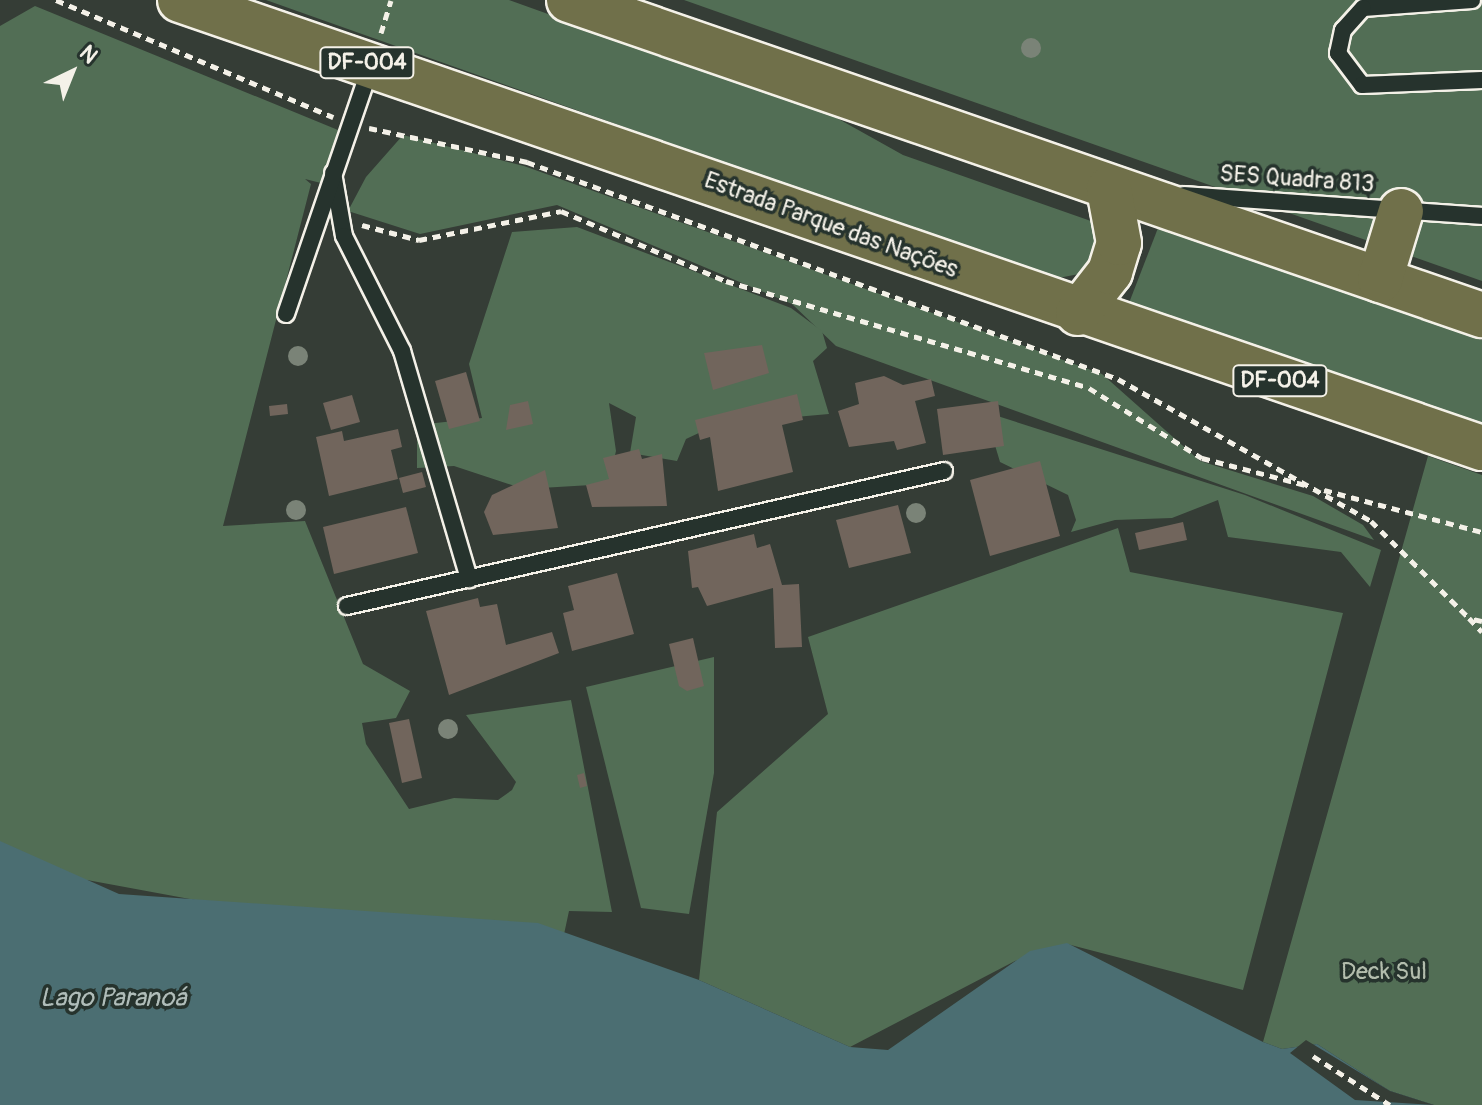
<!DOCTYPE html>
<html>
<head>
<meta charset="utf-8">
<style>
  body { margin:0 }
  #map { position:relative; width:1482px; height:1105px; overflow:hidden; background:#353d36; font-family:Pangolin,sans-serif }
  div>[style] { position:absolute }
  .green>* { inset:0; background:#526e55 }
  .water>* { inset:0; background:#4b6e72 }
  .pier>* { inset:0; background:#353d36 }
  .building>* { inset:0; background:#71655c }
  .path>* { height:5px; margin-top:-2.5px; transform-origin:0; background:repeating-linear-gradient(90deg,#f4f1e8 0 8px,transparent 0 14px) }
  .roads { filter:drop-shadow(2px 0 #f4f1e8) drop-shadow(-2px 0 #f4f1e8) drop-shadow(0 2px #f4f1e8) drop-shadow(0 -2px #f4f1e8) }
  .lane>* { height:16px; margin:-8px; padding:0 8px; transform-origin:8px; border-radius:8px; background:#26332d }
  .highway>* { height:44px; margin:-22px; padding:0 22px; transform-origin:22px; border-radius:22px; background:#70704a }
  .trees>* { width:20px; height:20px; margin:-10px; border-radius:50%; background:#7a8377 }
  span { translate:-50% -50%; white-space:nowrap; text-align:center; line-height:1.15; -webkit-text-stroke:7px #26332d; paint-order:stroke }
  .shield-label span { padding:2px 6px; background:#26332d; border:2px solid; border-radius:6px; -webkit-text-stroke-width:0 }
  .shield-label { font-size:22px; color:#f4f1e8; font-weight:700 }
  .street-label { font-size:24px; color:#f4f1e8 }
  .park-label { font-size:24px; color:#b3bdad }
  .water-label { font-size:26px; color:#b0bdb9; font-style:italic }
  .north { position:absolute; left:32px; top:32px; width:80px; height:80px; -webkit-text-stroke:6px #26332d; paint-order:stroke; rotate:43deg; font-size:22px; font-weight:700; line-height:32px; text-align:center; color:#f4f1e8 }
  .north::after { content:''; display:block; margin:auto; width:28px; height:36px; background:#f4f1e8; clip-path:polygon(50% 0,100% 100%,50% 72%,0 100%) }
</style>
</head>
<body>
<div id="map">
  <div class="green">
    <div style="clip-path:polygon(266px 0,509px 0,835px 117px,903px 155px,1108px 227px,1100px 270px,1053px 279px)"></div>
    <div style="clip-path:polygon(684px 0,1482px 0,1482px 281px)"></div>
    <div style="clip-path:polygon(35px 6px,338px 130px,321px 183px,305px 179px,311px 184px,223px 526px,305px 521px,363px 664px,410px 691px,396px 718px,362px 723px,366px 744px,409px 809px,454px 798px,498px 800px,512px 790px,516px 782px,466px 715px,571px 700px,612px 912px,569px 911px,557px 967px,87px 880px,0 920px,0 26px)"></div>
    <div style="clip-path:polygon(403px 135px,524px 166px,1102px 374px,1200px 461px,1313px 496px,1363px 525px,1374px 540px,836px 346px,792px 304px,557px 205px,420px 234px,348px 211px,366px 177px)"></div>
    <div style="clip-path:polygon(577px 227px,791px 308px,822px 331px,827px 348px,813px 361px,829px 414px,718px 424px,686px 439px,677px 461px,630px 453px,636px 417px,609px 403px,616px 451px,608px 484px,524px 489px,454px 466px,417px 468px,417px 425px,482px 418px,469px 364px,512px 232px)"></div>
    <div style="clip-path:polygon(1158px 228px,1482px 340px,1482px 427px,1129px 303px)"></div>
    <div style="clip-path:polygon(985px 412px,1245px 495px,1381px 550px,1370px 587px,1341px 552px,1228px 537px,1218px 500px,1172px 518px,1115px 520px,1071px 532px,1076px 520px,1068px 495px,1000px 462px)"></div>
    <div style="clip-path:polygon(1428px 456px,1482px 475px,1482px 1105px,1434px 1105px,1390px 1091px,1317px 1044px,1282px 1049px,1263px 1042px)"></div>
    <div style="clip-path:polygon(1118px 528px,1130px 572px,1343px 613px,1243px 990px,1067px 944px,1015px 961px,850px 1047px,699px 980px,717px 812px,828px 714px,808px 637px)"></div>
    <div style="clip-path:polygon(714px 657px,714px 773px,689px 914px,641px 908px,586px 687px)"></div>
  </div>
  <div class="water">
    <div style="clip-path:polygon(0 841px,119px 894px,538px 923px,699px 980px,850px 1047px,888px 1050px,1030px 951px,1067px 943px,1263px 1042px,1282px 1049px,1317px 1044px,1390px 1091px,1434px 1105px,0 1105px)"></div>
  </div>
  <div class="pier">
    <div style="clip-path:polygon(1306px 1040px,1390px 1091px,1434px 1105px,1355px 1100px,1290px 1053px)"></div>
  </div>
  <div class="building">
    <div style="clip-path:polygon(762px 345px,769px 373px,713px 390px,704px 353px)"></div>
    <div style="clip-path:polygon(466px 372px,480px 421px,449px 429px,435px 381px)"></div>
    <div style="clip-path:polygon(884px 376px,903px 385px,931px 379px,935px 396px,915px 401px,926px 443px,897px 450px,894px 441px,849px 447px,838px 411px,859px 404px,855px 383px)"></div>
    <div style="clip-path:polygon(797px 394px,803px 420px,782px 425px,793px 472px,718px 491px,710px 437px,700px 440px,695px 420px)"></div>
    <div style="clip-path:polygon(352px 395px,360px 422px,331px 430px,323px 403px)"></div>
    <div style="clip-path:polygon(528px 401px,533px 424px,506px 430px,510px 405px)"></div>
    <div style="clip-path:polygon(998px 401px,1004px 446px,943px 455px,937px 409px)"></div>
    <div style="clip-path:polygon(287px 404px,288px 414px,270px 416px,269px 406px)"></div>
    <div style="clip-path:polygon(398px 429px,402px 447px,391px 450px,398px 479px,329px 496px,316px 437px,342px 431px,344px 441px)"></div>
    <div style="clip-path:polygon(639px 449px,642px 459px,662px 454px,667px 506px,592px 507px,586px 485px,609px 479px,603px 458px)"></div>
    <div style="clip-path:polygon(1040px 461px,1060px 536px,990px 556px,970px 480px)"></div>
    <div style="clip-path:polygon(545px 470px,558px 528px,493px 535px,484px 512px,492px 495px)"></div>
    <div style="clip-path:polygon(422px 472px,426px 487px,403px 493px,399px 478px)"></div>
    <div style="clip-path:polygon(898px 505px,911px 553px,849px 568px,836px 520px)"></div>
    <div style="clip-path:polygon(406px 507px,418px 553px,334px 574px,323px 527px)"></div>
    <div style="clip-path:polygon(1183px 522px,1187px 540px,1139px 550px,1135px 533px)"></div>
    <div style="clip-path:polygon(754px 534px,757px 548px,770px 544px,782px 585px,799px 584px,802px 647px,775px 648px,773px 588px,707px 606px,698px 587px,692px 588px,688px 551px)"></div>
    <div style="clip-path:polygon(617px 573px,634px 634px,572px 651px,563px 613px,574px 610px,568px 586px)"></div>
    <div style="clip-path:polygon(478px 598px,480px 607px,497px 604px,506px 645px,552px 632px,559px 653px,449px 695px,426px 611px)"></div>
    <div style="clip-path:polygon(693px 638px,704px 686px,687px 691px,679px 686px,669px 644px)"></div>
    <div style="clip-path:polygon(409px 719px,422px 778px,402px 783px,389px 723px)"></div>
    <div style="clip-path:polygon(584px 773px,587px 786px,580px 788px,577px 775px)"></div>
  </div>
  <div class="path">
    <div style="left:56px;top:0;width:301px;rotate:22.9deg"></div>
    <div style="left:381px;top:33px;width:34px;rotate:-73deg"></div>
    <div style="left:369px;top:128px;width:162px;rotate:12.1deg"></div>
    <div style="left:527px;top:162px;width:630px;rotate:20.16deg"></div>
    <div style="left:1118px;top:379px;width:290px;rotate:29.3deg"></div>
    <div style="left:1371px;top:521px;width:138px;rotate:44.7deg"></div>
    <div style="left:362px;top:225px;width:59px;rotate:14.7deg"></div>
    <div style="left:419px;top:240px;width:145px;rotate:-11.5deg"></div>
    <div style="left:561px;top:211px;width:179px;rotate:23deg"></div>
    <div style="left:726px;top:281px;width:378px;rotate:16.4deg"></div>
    <div style="left:1089px;top:388px;width:133px;rotate:31.8deg"></div>
    <div style="left:1202px;top:458px;width:107px;rotate:14.6deg"></div>
    <div style="left:1324px;top:490px;width:163px;rotate:14.9deg"></div>
    <div style="left:1482px;top:621px;width:13px;rotate:-167deg"></div>
    <div style="left:1469px;top:618px;width:19px;rotate:47deg"></div>
    <div style="left:1313px;top:1056px;width:91px;rotate:32.5deg"></div>
  </div>
  <div class="roads">
    <div class="lane">
      <div style="left:1472px;top:0;width:109px;rotate:175.8deg"></div>
      <div style="left:1363px;top:8px;width:30px;rotate:132deg"></div>
      <div style="left:1343px;top:30px;width:24px;rotate:102deg"></div>
      <div style="left:1338px;top:53px;width:40px;rotate:53deg"></div>
      <div style="left:1362px;top:85px;width:120px;rotate:-2.4deg"></div>
      <div style="left:333px;top:173px;width:64px;rotate:80.1deg"></div>
      <div style="left:344px;top:236px;width:129px;rotate:63.2deg"></div>
      <div style="left:402px;top:351px;width:238px;rotate:73.6deg"></div>
      <div style="left:1184px;top:195px;width:299px;rotate:4deg"></div>
      <div style="left:286px;top:314px;width:262px;rotate:-71.1deg"></div>
      <div style="left:347px;top:606px;width:612px;rotate:-12.74deg"></div>
    </div>
    <div class="highway">
      <div style="left:180px;top:0;width:1377px;rotate:18.99deg"></div>
      <div style="left:569px;top:0;width:966px;rotate:19.04deg"></div>
      <div style="left:1380px;top:280px;width:72px;rotate:-73.1deg"></div>
      <div style="left:1078px;top:313px;width:52px;rotate:-52deg"></div>
      <div style="left:1110px;top:272px;width:30px;rotate:-73deg"></div>
      <div style="left:1119px;top:243px;width:55px;rotate:-100.5deg"></div>
    </div>
  </div>
  <div class="trees">
    <div style="left:1031px;top:48px"></div>
    <div style="left:298px;top:356px"></div>
    <div style="left:296px;top:510px"></div>
    <div style="left:916px;top:513px"></div>
    <div style="left:448px;top:729px"></div>
  </div>
  <div class="shield-label">
    <span style="left:367px;top:63px">DF-004</span>
    <span style="left:1280px;top:381px">DF-004</span>
  </div>
  <div class="street-label">
    <span style="left:1297px;top:179px;rotate:4deg">SES Quadra 813</span>
    <span style="left:831px;top:225px;rotate:20deg">Estrada Parque das Nações</span>
  </div>
  <div class="park-label">
    <span style="left:1384px;top:972px">Deck Sul</span>
  </div>
  <div class="water-label">
    <span style="left:113px;top:999px">Lago Paranoá</span>
  </div>
  <div class="north">N</div>
</div>
</body>
</html>
